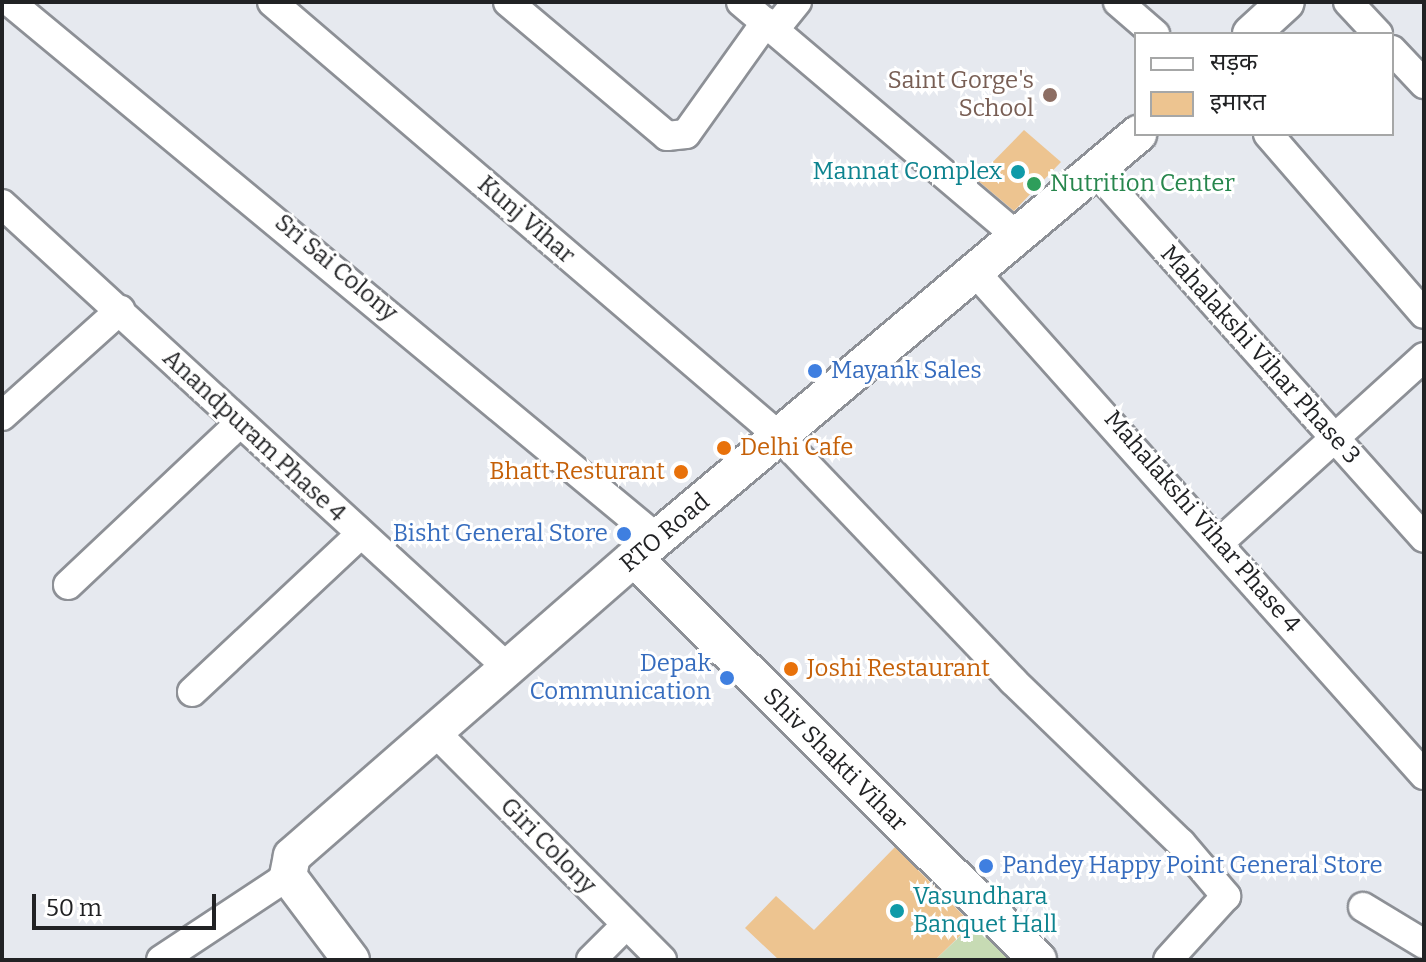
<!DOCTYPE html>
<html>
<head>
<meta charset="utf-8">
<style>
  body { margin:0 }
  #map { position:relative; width:1426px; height:962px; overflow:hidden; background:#e6e9ef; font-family:Bitter,"Noto Sans Devanagari",serif }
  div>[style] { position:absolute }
  .green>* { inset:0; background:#c7dbb4 }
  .building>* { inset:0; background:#edc490 }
  .roads { filter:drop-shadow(2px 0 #8d9096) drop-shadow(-2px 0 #8d9096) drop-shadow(0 2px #8d9096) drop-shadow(0 -2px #8d9096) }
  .minor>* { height:28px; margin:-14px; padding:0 14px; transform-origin:14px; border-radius:14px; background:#fff }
  .tertiary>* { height:36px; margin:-18px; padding:0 18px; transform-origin:18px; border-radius:18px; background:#fff }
  .dots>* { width:22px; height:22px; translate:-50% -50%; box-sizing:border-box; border:4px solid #fff; border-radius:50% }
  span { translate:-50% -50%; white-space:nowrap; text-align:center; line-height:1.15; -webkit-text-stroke:6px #fff; paint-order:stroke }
  .education-label { font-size:24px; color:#785e54 }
  .right { translate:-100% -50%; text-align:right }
  .culture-label { font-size:24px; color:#0d838f }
  .left { translate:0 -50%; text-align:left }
  .leisure-label { font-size:24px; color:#27864d }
  .street-label { font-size:24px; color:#212224 }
  .shop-label { font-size:24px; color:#366cbe }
  .food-label { font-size:24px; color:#c56008 }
  .frame { position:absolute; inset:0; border:4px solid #212224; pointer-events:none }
  .legend { position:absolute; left:1134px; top:32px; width:260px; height:104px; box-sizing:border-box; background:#fff; border:2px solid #a6a7a7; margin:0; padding:10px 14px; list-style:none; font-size:24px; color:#212224 }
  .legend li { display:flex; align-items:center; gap:16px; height:40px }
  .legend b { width:40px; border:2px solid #a6a7a7 }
  .scale { position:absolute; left:32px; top:894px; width:184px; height:36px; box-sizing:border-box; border:4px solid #212224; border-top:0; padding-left:10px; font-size:24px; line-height:28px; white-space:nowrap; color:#212224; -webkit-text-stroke:6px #fff; paint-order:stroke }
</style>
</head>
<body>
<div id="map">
  <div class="green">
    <div style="clip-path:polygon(974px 923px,1012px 960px,935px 960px)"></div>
  </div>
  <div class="building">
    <div style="clip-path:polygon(1024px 130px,1061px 162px,1014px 211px,976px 179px)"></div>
    <div style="clip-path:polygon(895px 847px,972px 924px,935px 960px,779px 960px,745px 928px,776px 896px,814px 930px)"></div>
  </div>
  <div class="roads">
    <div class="minor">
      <div style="left:10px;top:2px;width:842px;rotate:39.65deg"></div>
      <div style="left:272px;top:2px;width:669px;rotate:40.57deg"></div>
      <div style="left:780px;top:437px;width:337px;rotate:46.3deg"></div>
      <div style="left:1013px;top:681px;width:233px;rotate:44deg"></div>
      <div style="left:1181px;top:843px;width:70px;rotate:49.7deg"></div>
      <div style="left:1226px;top:896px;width:86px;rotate:132.2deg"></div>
      <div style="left:508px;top:2px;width:208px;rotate:40.1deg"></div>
      <div style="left:667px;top:136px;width:19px;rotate:-6deg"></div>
      <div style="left:686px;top:134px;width:138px;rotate:-54.5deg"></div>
      <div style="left:741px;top:2px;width:363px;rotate:40.3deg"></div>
      <div style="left:1118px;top:2px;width:49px;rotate:40.9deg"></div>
      <div style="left:1348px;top:2px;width:44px;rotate:46.8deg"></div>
      <div style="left:775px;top:29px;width:35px;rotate:-51deg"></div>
      <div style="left:1392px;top:50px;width:47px;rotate:46.7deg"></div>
      <div style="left:1268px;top:134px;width:238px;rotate:49.1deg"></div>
      <div style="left:1096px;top:171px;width:492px;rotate:48.2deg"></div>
      <div style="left:2px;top:204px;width:685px;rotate:42.52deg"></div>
      <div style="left:976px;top:273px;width:673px;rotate:48.25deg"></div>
      <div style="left:2px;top:416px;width:159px;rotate:-41.9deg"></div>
      <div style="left:1219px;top:543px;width:277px;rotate:-42.2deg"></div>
      <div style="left:68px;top:585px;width:236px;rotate:-43.3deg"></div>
      <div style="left:192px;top:692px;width:230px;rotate:-43.1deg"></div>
      <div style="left:434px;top:731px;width:323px;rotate:45.1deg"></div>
      <div style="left:1363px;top:907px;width:71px;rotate:31.2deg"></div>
      <div style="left:161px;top:960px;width:152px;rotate:-33.5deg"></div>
      <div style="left:591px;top:960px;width:49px;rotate:-45deg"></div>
    </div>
    <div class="tertiary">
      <div style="left:1251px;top:34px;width:47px;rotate:-42.4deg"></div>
      <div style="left:634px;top:558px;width:570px;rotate:44.86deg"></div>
      <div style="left:351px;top:960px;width:105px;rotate:-126.9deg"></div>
      <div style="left:288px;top:876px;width:20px;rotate:-79deg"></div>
      <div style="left:292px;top:856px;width:454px;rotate:-41.1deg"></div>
      <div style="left:634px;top:558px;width:659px;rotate:-40.07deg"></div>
    </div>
  </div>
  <div class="dots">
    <div style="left:1050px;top:95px;background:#8d6e63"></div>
    <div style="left:1018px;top:172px;background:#0f9aa8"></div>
    <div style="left:1034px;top:184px;background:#2e9e5b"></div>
    <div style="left:815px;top:371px;background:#3f7fe0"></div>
    <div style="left:724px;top:448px;background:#e8710a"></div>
    <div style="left:681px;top:472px;background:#e8710a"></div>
    <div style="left:624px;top:534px;background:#3f7fe0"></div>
    <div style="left:791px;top:669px;background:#e8710a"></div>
    <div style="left:727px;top:678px;background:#3f7fe0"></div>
    <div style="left:986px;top:866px;background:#3f7fe0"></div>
    <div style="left:897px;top:911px;background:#0f9aa8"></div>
  </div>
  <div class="education-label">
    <span class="right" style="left:1034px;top:95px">Saint Gorge's<br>School</span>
  </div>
  <div class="culture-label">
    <span class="right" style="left:1002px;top:172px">Mannat Complex</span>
    <span class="left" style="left:913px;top:911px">Vasundhara<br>Banquet Hall</span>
  </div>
  <div class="leisure-label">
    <span class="left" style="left:1050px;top:184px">Nutrition Center</span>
  </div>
  <div class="street-label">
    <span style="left:526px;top:220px;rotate:41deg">Kunj Vihar</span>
    <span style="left:336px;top:268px;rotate:40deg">Sri Sai Colony</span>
    <span style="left:1260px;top:355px;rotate:48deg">Mahalakshi Vihar Phase 3</span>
    <span style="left:254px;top:436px;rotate:43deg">Anandpuram Phase 4</span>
    <span style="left:1202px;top:522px;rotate:49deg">Mahalakshi Vihar Phase 4</span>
    <span style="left:665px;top:533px;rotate:-40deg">RTO Road</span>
    <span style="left:835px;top:760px;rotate:45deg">Shiv Shakti Vihar</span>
    <span style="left:548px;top:846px;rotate:45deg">Giri Colony</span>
  </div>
  <div class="shop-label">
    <span class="left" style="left:831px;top:371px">Mayank Sales</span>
    <span class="right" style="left:608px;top:534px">Bisht General Store</span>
    <span class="right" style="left:711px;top:678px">Depak<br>Communication</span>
    <span class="left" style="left:1002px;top:866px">Pandey Happy Point General Store</span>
  </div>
  <div class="food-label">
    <span class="left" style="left:740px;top:448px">Delhi Cafe</span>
    <span class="right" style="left:665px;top:472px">Bhatt Resturant</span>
    <span class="left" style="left:807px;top:669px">Joshi Restaurant</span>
  </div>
  <div class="frame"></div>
  <ul class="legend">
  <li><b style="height:10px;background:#fff"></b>सड़क</li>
  <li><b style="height:22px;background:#edc490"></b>इमारत</li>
  </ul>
  <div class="scale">50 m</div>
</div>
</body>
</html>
